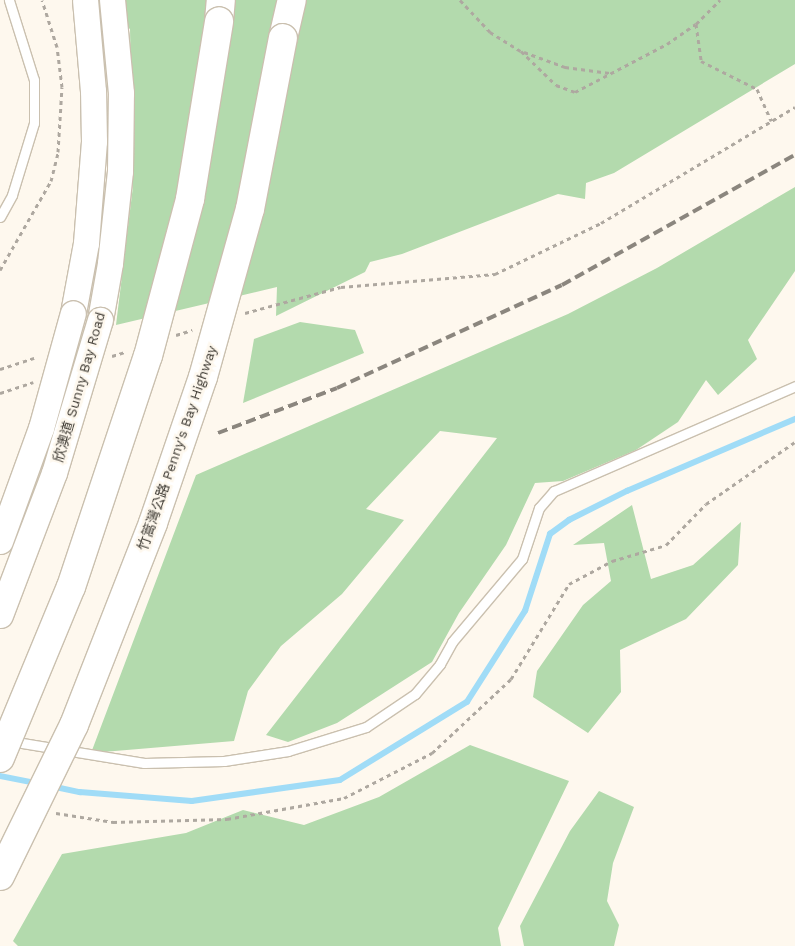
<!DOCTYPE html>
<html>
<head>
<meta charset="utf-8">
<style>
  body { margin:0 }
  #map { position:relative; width:795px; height:946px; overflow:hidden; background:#fef8ee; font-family:"Work Sans","Noto Sans TC",sans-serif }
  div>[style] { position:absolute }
  .green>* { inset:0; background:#b3daad }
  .stream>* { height:5.5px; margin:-2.75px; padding:0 2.75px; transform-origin:2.75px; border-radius:2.75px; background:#a0dcf7 }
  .path>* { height:3px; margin-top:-1.5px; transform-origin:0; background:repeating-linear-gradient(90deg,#aea8a0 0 4px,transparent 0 8px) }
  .roads { filter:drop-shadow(1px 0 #cac0af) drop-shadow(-1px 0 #cac0af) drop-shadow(0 1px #cac0af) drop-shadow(0 -1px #cac0af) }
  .service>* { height:9px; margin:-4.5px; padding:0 4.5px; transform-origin:4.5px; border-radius:4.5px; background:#fff }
  .secondary>* { height:25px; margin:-12.5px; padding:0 12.5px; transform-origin:12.5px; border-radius:12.5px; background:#fff }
  .motorway>* { height:28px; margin:-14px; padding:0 14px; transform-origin:14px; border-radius:14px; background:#fff }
  .rail>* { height:4px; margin-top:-2px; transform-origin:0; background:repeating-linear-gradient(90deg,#8b867e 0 10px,transparent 0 15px) }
  .bridges { filter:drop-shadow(1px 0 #cac0af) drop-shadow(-1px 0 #cac0af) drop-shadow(0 1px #cac0af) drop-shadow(0 -1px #cac0af) }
  .secondary-bridge>* { height:25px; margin:-12.5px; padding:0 12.5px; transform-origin:12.5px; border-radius:12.5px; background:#fff }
  .motorway-bridge>* { height:28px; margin:-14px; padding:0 14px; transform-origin:14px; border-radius:14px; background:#fff }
  span { translate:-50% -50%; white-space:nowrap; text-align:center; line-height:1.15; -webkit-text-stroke:5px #fef8ee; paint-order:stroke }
  .street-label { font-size:14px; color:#3f3b34 }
</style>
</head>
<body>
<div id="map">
  <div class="green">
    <div style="clip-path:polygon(119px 0,795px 0,795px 64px,614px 173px,586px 183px,585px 199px,558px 194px,402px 254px,370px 262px,365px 272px,276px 316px,277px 287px,116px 325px,133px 186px,130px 29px,122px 23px)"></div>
    <div style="clip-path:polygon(795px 187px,795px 271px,748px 340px,757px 359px,718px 395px,706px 380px,678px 422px,636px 450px,563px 481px,535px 483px,506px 545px,459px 613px,432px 662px,337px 723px,288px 742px,266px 735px,497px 438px,440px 431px,366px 509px,404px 520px,342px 594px,281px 646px,248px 691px,234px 741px,91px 753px,196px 475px,568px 314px,657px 268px)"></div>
    <div style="clip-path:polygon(300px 322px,355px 330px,364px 353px,243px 403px,254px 339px)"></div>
    <div style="clip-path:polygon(632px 505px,651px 579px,693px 565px,741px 522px,738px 565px,686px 619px,620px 650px,621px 692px,588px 733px,533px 697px,537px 671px,583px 605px,611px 581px,604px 543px,573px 545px)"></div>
    <div style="clip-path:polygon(470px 745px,569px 781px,498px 928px,501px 946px,18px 946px,13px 941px,62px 854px,186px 833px,243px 810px,304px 825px,379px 797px)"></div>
    <div style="clip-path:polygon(599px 791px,634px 807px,613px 863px,607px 901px,619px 925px,614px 946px,524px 946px,520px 926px,570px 831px)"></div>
  </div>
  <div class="stream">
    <div style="left:0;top:776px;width:38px;rotate:11deg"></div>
    <div style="left:51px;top:786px;width:30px;rotate:12deg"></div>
    <div style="left:80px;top:792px;width:112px;rotate:4.6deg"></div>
    <div style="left:192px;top:801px;width:149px;rotate:-8.1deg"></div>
    <div style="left:340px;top:780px;width:149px;rotate:-31.6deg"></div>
    <div style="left:467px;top:702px;width:108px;rotate:-57.5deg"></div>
    <div style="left:525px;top:611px;width:81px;rotate:-72deg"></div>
    <div style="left:550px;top:534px;width:24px;rotate:-36deg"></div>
    <div style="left:569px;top:520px;width:65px;rotate:-26.6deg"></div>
    <div style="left:627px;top:491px;width:183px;rotate:-23.2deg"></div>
  </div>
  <div class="path">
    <div style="left:460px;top:0;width:44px;rotate:46.8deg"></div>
    <div style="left:490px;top:32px;width:36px;rotate:32deg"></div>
    <div style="left:521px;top:51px;width:49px;rotate:44.2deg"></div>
    <div style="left:556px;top:85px;width:20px;rotate:20deg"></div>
    <div style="left:575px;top:92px;width:104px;rotate:-27.6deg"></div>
    <div style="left:667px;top:44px;width:35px;rotate:-35deg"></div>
    <div style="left:696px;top:24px;width:34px;rotate:-45deg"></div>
    <div style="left:696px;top:24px;width:37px;rotate:82deg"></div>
    <div style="left:701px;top:61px;width:63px;rotate:26.6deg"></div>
    <div style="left:757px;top:89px;width:35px;rotate:66deg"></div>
    <div style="left:524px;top:52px;width:44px;rotate:20.1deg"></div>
    <div style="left:565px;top:67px;width:45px;rotate:7.6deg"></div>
    <div style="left:0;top:270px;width:103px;rotate:-60.2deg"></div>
    <div style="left:51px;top:181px;width:30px;rotate:-76deg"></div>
    <div style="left:58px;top:152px;width:65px;rotate:-86.5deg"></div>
    <div style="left:62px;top:87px;width:40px;rotate:-97.1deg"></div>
    <div style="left:57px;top:47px;width:49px;rotate:-107.7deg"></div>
    <div style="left:245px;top:313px;width:99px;rotate:-15.2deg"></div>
    <div style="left:341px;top:287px;width:155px;rotate:-4.8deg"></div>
    <div style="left:495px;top:274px;width:118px;rotate:-25.7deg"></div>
    <div style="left:601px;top:223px;width:226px;rotate:-30.9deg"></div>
    <div style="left:176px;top:335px;width:17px;rotate:-17deg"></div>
    <div style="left:112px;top:356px;width:14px;rotate:-17deg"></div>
    <div style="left:0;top:369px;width:36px;rotate:-18deg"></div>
    <div style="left:0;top:393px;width:35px;rotate:-18deg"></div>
    <div style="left:56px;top:813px;width:58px;rotate:9deg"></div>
    <div style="left:113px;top:822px;width:114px;rotate:-1.5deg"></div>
    <div style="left:227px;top:819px;width:119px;rotate:-10.2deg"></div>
    <div style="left:344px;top:798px;width:99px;rotate:-27.1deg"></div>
    <div style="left:432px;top:753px;width:108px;rotate:-43.1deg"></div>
    <div style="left:511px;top:679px;width:111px;rotate:-58.6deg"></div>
    <div style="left:569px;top:584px;width:49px;rotate:-28.1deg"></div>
    <div style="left:612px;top:561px;width:56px;rotate:-16.5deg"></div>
    <div style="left:666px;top:545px;width:57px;rotate:-45.7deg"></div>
    <div style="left:706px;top:504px;width:108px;rotate:-34.9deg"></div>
  </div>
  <div class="roads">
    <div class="service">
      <div style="left:0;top:217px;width:25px;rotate:-61deg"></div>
      <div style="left:12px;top:195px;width:75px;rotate:-73deg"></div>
      <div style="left:34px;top:123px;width:43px;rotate:-90deg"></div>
      <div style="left:34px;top:80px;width:84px;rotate:-107.4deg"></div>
      <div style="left:10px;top:741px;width:136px;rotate:9.3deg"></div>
      <div style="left:144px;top:763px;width:80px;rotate:-1.4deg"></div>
      <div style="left:224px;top:761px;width:65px;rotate:-8.9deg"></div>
      <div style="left:288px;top:751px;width:82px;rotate:-17.1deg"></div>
      <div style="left:366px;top:727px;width:59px;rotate:-34deg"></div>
      <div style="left:415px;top:694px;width:39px;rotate:-50deg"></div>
      <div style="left:440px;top:664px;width:25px;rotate:-61deg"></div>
      <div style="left:452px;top:642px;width:109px;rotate:-49.9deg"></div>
      <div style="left:522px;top:559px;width:54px;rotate:-71.6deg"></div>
      <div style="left:539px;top:508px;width:23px;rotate:-49deg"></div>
      <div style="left:554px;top:491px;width:263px;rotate:-23.5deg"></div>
    </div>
    <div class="secondary">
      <div style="left:73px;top:313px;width:71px;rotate:-79.5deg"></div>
      <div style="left:86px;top:243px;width:102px;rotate:-85.5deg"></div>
      <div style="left:94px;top:141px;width:50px;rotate:-91.1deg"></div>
      <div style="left:93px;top:91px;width:91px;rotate:-95deg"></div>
      <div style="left:100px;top:320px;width:58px;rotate:-80deg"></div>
      <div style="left:110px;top:263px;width:93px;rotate:-83.8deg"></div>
      <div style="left:120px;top:171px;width:78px;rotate:-89.3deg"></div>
      <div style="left:121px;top:93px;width:93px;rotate:-95.5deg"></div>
    </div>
    <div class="motorway">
      <div style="left:219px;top:21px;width:21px;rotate:-85deg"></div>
      <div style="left:283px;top:38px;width:39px;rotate:-77deg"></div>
    </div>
  </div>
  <div class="rail">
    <div style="left:218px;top:433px;width:127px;rotate:-20.7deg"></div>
    <div style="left:337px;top:388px;width:247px;rotate:-24.6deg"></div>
    <div style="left:562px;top:285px;width:267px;rotate:-29.2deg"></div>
  </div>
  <div class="bridges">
    <div class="secondary-bridge">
      <div style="left:0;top:541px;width:120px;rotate:-70.1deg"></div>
      <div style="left:41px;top:428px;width:119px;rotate:-74.5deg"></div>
      <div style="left:0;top:615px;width:152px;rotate:-69.2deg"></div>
      <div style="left:54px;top:473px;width:160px;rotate:-73.3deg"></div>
    </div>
    <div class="motorway-bridge">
      <div style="left:0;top:758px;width:185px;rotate:-67.5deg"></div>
      <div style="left:71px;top:587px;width:243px;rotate:-71.6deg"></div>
      <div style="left:148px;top:356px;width:163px;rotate:-75deg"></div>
      <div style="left:190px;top:199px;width:180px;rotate:-80.7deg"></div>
      <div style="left:0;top:876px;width:168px;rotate:-63.9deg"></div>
      <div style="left:74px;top:725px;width:217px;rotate:-68.6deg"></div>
      <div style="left:153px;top:523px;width:154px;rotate:-71.1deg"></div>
      <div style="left:203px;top:377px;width:174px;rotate:-74.4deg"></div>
      <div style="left:250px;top:209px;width:174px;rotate:-79.1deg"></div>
    </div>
  </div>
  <div class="street-label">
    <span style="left:79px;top:387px;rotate:-74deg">欣澳道 Sunny Bay Road</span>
    <span style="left:177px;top:448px;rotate:-71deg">竹篙灣公路 Penny's Bay Highway</span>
  </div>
</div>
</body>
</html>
